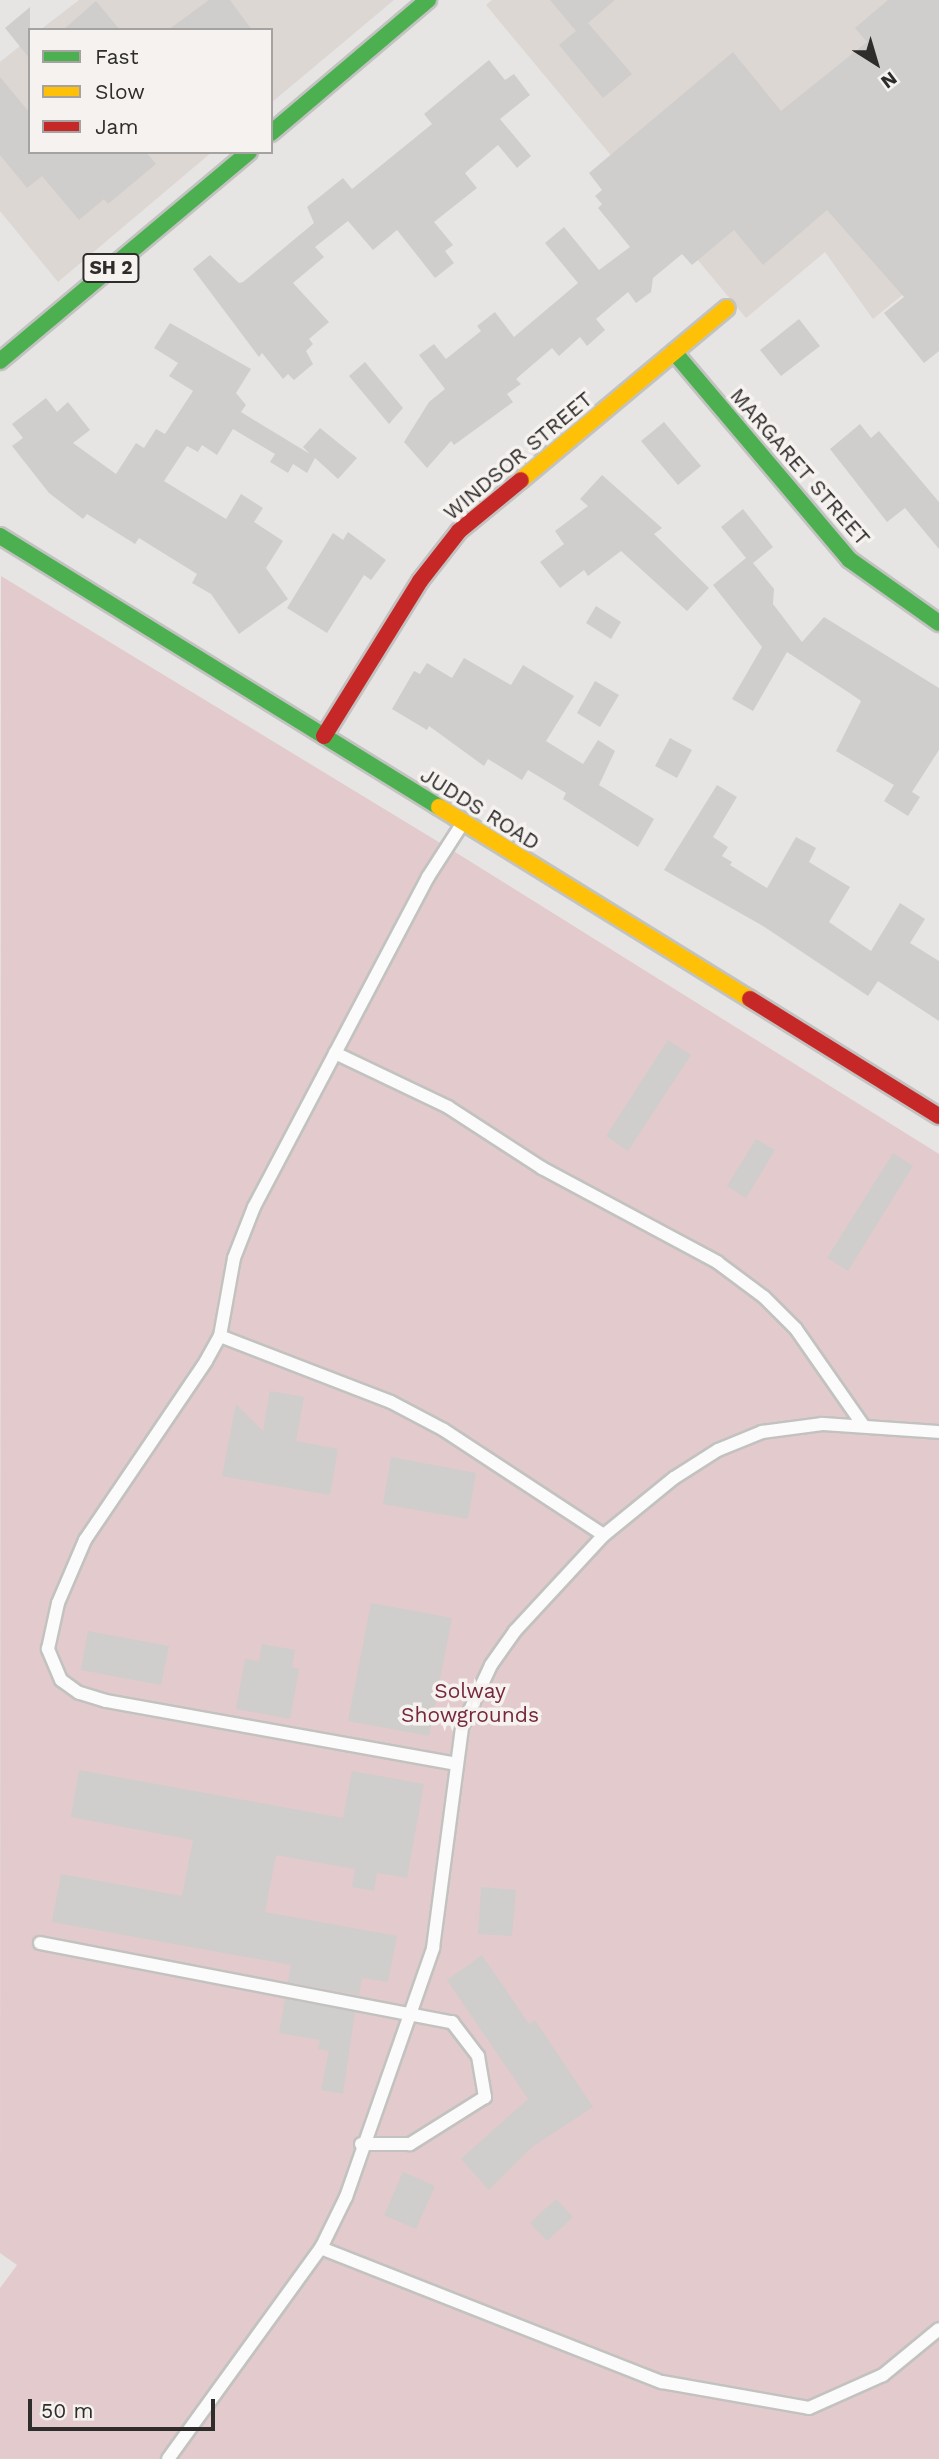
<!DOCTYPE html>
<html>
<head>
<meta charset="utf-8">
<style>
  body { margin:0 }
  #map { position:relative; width:939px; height:2459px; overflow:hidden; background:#e6e5e3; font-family:"Work Sans",sans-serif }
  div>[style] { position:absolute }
  .built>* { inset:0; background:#dcd7d2 }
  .green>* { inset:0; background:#e3cacc }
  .building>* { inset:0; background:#cfcecd }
  .roads { filter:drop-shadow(2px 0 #c2c2c0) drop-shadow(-2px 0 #c2c2c0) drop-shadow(0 2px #c2c2c0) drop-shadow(0 -2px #c2c2c0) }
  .lane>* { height:12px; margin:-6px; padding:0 6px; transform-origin:6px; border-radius:6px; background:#fbfbfb }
  .fast>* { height:16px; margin:-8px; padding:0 8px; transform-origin:8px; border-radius:8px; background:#4caf50 }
  .slow>* { height:16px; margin:-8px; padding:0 8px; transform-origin:8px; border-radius:8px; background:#ffc107 }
  .jam>* { height:16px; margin:-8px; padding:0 8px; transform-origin:8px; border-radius:8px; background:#c62828 }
  span { translate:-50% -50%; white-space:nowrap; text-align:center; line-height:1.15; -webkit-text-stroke:7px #f5f2ef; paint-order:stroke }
  .shield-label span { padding:2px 5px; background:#f5f2ef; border:2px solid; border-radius:5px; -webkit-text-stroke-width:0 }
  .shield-label { font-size:19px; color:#2e2d2b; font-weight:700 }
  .street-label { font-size:21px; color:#2e2d2b }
  .park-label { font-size:21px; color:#76273b }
  .legend { position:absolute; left:28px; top:28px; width:245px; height:126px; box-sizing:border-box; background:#f5f2ef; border:2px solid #a5a3a1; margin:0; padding:9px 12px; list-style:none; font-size:21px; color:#2e2d2b }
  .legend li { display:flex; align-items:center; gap:14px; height:35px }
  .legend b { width:35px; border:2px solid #a5a3a1 }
  .north { position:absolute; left:841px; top:28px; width:70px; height:70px; -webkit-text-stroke:5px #f5f2ef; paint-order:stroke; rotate:143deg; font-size:19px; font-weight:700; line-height:28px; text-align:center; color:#2e2d2b }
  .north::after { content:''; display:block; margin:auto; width:24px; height:32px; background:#2e2d2b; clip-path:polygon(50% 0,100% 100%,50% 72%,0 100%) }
  .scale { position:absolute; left:28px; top:2399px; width:187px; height:32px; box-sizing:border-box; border:4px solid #2e2d2b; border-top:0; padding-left:9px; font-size:21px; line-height:24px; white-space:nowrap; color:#2e2d2b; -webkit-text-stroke:5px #f5f2ef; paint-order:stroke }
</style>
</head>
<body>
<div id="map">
  <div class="built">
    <div style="clip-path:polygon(79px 0,394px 0,271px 103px,271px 30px,40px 30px)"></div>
    <div style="clip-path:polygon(492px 0,939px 0,939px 265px,873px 319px,825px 252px,746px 318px,486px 5px)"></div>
    <div style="clip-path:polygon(30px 38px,30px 152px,212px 152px,58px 282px,0 211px,0 62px)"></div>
  </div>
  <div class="green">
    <div style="clip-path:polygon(1px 576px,455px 852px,939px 1154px,939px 2459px,0 2459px,0 2288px,17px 2265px,0 2253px)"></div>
  </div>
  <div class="building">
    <div style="clip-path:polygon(209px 0,230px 0,252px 30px,168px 30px)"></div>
    <div style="clip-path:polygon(550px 0,615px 0,588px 23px,632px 74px,603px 98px,559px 45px,576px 31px)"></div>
    <div style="clip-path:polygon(888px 0,939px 0,939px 351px,924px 363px,884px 313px,904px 297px,827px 210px,763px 265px,734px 230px,692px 265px,682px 254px,653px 278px,651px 292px,636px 303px,628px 292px,596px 319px,605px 330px,587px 346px,580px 337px,559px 356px,552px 348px,516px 379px,521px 384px,507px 394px,513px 402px,454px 445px,451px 441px,427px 468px,404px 442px,429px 402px,445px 389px,419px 355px,434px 344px,446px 359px,481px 331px,477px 326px,495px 312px,514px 337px,578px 283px,545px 243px,564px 227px,599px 270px,630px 247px,598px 208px,602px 204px,595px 196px,602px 190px,589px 173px,733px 52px,781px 111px,867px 42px,855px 28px)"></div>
    <div style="clip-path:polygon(96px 1px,120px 30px,63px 30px)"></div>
    <div style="clip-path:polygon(30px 7px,30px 59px,5px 28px)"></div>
    <div style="clip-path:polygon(489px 60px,505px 80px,514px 74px,530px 95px,500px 119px,531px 156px,517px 168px,498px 145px,465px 173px,477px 188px,434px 222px,453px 245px,445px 251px,454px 263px,435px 278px,397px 230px,373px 250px,348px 221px,315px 247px,324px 257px,293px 283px,329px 322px,309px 339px,313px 344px,306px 351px,313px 364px,294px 380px,288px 374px,283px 379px,262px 353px,259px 357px,193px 269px,210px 255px,239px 283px,243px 282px,314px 223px,307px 207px,343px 178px,352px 189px,432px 124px,424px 114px)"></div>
    <div style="clip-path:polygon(0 77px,30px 113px,30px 152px,146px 152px,156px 164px,108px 204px,104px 199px,79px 220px,42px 176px,27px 188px,0 155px)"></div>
    <div style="clip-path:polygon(799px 319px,820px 346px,781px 376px,760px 350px)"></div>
    <div style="clip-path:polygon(170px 323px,251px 369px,236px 393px,246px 405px,241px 412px,310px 454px,303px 447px,320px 428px,357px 458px,338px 479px,315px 458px,307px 473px,293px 464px,288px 473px,270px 462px,275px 454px,233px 429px,217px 455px,202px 445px,198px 452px,187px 446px,164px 481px,226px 519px,241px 494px,263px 508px,254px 522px,283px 541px,266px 568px,288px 599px,239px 634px,211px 594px,192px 583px,197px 574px,139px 538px,135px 544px,87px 514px,83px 519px,49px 493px,12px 446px,23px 438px,12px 424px,46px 398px,57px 412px,68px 402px,90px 430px,73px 443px,116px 474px,136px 443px,144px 448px,156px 429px,165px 434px,193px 391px,169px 376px,178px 363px,154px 348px)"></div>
    <div style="clip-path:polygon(365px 362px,403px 408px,389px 424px,349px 376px)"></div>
    <div style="clip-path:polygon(664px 422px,701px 466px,678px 485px,641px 441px)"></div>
    <div style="clip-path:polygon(860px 424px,871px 438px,879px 431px,939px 502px,939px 549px,905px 508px,887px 522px,830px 449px)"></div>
    <div style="clip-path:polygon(602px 475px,662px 528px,654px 534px,709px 588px,687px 611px,621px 551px,588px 576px,584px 570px,560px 588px,540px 562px,564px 544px,555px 531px,588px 506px,580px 499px)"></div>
    <div style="clip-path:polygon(743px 509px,773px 547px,753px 563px,774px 589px,773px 604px,802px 642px,824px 617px,939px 688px,939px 750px,912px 792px,920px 797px,908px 816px,884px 801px,894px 785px,836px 751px,861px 701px,851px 694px,787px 652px,753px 711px,732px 699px,762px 647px,713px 585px,746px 558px,721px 527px)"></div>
    <div style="clip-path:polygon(348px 532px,386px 560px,371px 580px,364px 575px,327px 633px,287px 608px,333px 533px,343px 540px)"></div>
    <div style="clip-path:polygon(596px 606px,621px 622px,611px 639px,586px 623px)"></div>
    <div style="clip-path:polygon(464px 658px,511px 685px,523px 665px,574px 696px,546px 741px,583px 764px,598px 740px,615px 751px,599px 785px,654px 819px,638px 847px,563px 799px,566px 793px,528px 770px,522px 780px,488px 759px,484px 766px,429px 726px,427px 730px,392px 709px,414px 671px,420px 674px,427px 663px,452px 678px)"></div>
    <div style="clip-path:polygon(595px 681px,619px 695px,600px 727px,577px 713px)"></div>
    <div style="clip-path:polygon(670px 738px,692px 750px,677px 778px,655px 766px)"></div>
    <div style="clip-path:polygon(717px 785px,737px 797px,713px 837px,728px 847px,722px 856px,732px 862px,730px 865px,767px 888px,796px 837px,816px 848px,809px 862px,850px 887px,829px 922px,871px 951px,900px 903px,925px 919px,910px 943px,939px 961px,939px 1021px,878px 981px,868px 996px,763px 926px,664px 870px)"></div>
    <div style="clip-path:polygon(668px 1040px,691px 1055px,628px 1151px,606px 1136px)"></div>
    <div style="clip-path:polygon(756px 1139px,775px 1150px,746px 1198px,727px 1186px)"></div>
    <div style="clip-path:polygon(893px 1153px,913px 1166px,848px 1271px,827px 1258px)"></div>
    <div style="clip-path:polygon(270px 1391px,304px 1397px,296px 1441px,338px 1449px,330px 1495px,222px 1476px,236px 1404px,263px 1431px)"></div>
    <div style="clip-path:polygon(391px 1457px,476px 1473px,468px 1519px,383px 1504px)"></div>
    <div style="clip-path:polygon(371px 1603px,452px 1618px,429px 1736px,348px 1721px)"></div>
    <div style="clip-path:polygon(88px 1631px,169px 1646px,161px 1685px,81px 1670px)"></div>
    <div style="clip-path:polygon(262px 1644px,295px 1650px,292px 1667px,299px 1669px,290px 1719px,236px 1709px,245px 1659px,259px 1661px)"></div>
    <div style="clip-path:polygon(79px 1770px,343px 1818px,352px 1771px,424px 1784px,407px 1878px,377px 1873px,374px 1891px,352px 1887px,355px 1869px,276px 1855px,265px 1912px,397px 1936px,388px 1982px,362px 1978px,359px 1995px,288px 1982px,291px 1965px,52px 1922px,61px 1874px,182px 1896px,193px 1840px,71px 1817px)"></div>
    <div style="clip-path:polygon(481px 1887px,516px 1890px,512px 1936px,478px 1934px)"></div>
    <div style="clip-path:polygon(482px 1955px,529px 2024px,535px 2020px,593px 2107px,532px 2147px,489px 2190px,461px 2159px,528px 2099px,447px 1980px)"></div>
    <div style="clip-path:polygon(285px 1999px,355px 2012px,343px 2094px,321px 2090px,329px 2051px,318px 2049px,320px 2040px,279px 2033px)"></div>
    <div style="clip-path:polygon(403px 2172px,435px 2186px,416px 2229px,384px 2215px)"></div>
    <div style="clip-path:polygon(556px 2199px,573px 2217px,547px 2241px,530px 2223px)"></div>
  </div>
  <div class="roads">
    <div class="lane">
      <div style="left:335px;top:1053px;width:125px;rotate:25.5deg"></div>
      <div style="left:448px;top:1107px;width:112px;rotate:33deg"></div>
      <div style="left:542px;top:1168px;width:199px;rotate:28.2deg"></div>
      <div style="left:717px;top:1262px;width:59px;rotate:36.7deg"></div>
      <div style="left:764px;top:1297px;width:45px;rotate:45deg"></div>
      <div style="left:796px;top:1329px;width:117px;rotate:55.1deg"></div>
      <div style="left:220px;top:1336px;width:183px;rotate:21.1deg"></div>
      <div style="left:391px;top:1402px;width:60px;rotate:27.8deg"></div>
      <div style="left:444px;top:1430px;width:191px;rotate:33.3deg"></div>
      <div style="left:457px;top:1764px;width:357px;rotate:-169.8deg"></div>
      <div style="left:106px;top:1701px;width:28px;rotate:-163deg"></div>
      <div style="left:79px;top:1693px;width:22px;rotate:-144deg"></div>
      <div style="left:61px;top:1680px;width:34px;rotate:-113deg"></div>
      <div style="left:48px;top:1649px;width:47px;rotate:-77.7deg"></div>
      <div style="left:58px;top:1603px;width:69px;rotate:-66.8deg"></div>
      <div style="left:85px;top:1540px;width:216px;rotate:-55.9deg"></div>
      <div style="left:206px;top:1361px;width:29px;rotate:-61deg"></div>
      <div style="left:220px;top:1336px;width:79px;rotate:-79.8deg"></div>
      <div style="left:234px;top:1258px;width:55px;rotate:-68.6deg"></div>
      <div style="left:254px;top:1207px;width:373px;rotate:-62.2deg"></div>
      <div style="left:428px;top:877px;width:63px;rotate:-57.3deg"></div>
      <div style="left:40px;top:1943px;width:420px;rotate:10.9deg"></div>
      <div style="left:452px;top:2022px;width:43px;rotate:52.6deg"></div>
      <div style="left:478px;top:2056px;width:42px;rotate:80.3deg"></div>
      <div style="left:485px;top:2097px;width:89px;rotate:147.9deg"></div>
      <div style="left:410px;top:2144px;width:49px;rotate:180deg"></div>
      <div style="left:321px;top:2248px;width:366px;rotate:21.5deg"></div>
      <div style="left:662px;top:2382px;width:149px;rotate:10deg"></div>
      <div style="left:809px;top:2408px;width:81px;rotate:-24deg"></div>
      <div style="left:883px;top:2375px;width:72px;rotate:-39.4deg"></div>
      <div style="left:168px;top:2459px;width:261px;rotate:-54.1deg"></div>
      <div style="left:321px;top:2248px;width:57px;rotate:-63.9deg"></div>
      <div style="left:346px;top:2197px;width:264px;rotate:-70.7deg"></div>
      <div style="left:433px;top:1948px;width:223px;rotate:-82.5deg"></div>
      <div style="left:462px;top:1727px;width:68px;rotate:-64.9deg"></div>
      <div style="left:491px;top:1665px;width:42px;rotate:-54.8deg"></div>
      <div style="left:515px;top:1631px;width:131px;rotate:-47.2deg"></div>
      <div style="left:604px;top:1535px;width:90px;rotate:-39.2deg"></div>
      <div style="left:674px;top:1478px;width:52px;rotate:-32.5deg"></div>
      <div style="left:718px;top:1450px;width:48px;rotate:-22.2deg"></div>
      <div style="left:762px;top:1432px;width:61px;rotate:-7.6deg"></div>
      <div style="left:822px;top:1424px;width:117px;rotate:3.9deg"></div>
    </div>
    <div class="fast">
      <div style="left:271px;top:133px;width:206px;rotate:-40.3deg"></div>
      <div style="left:674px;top:352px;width:272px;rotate:49.8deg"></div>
      <div style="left:850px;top:560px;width:109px;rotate:35.3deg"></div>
      <div style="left:0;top:361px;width:325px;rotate:-40deg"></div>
      <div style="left:0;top:536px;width:516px;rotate:31.69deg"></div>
    </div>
    <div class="slow">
      <div style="left:521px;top:480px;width:268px;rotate:-39.9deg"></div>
      <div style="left:439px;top:807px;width:365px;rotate:31.7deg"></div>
    </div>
    <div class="jam">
      <div style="left:324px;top:736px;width:182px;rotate:-58.2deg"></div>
      <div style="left:420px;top:581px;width:63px;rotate:-52deg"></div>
      <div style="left:459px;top:531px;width:80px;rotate:-39.4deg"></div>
      <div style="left:750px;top:999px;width:222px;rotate:31.8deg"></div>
    </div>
  </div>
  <div class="shield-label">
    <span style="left:111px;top:268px">SH 2</span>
  </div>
  <div class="street-label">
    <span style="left:518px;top:456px;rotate:-40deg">WINDSOR STREET</span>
    <span style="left:800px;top:467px;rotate:49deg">MARGARET STREET</span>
    <span style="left:480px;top:809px;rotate:32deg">JUDDS ROAD</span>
  </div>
  <div class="park-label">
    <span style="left:470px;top:1703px">Solway<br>Showgrounds</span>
  </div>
  <ul class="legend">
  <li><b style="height:9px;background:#4caf50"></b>Fast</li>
  <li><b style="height:9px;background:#ffc107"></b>Slow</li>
  <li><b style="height:9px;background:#c62828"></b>Jam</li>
  </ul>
  <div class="north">N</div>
  <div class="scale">50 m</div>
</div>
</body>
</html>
